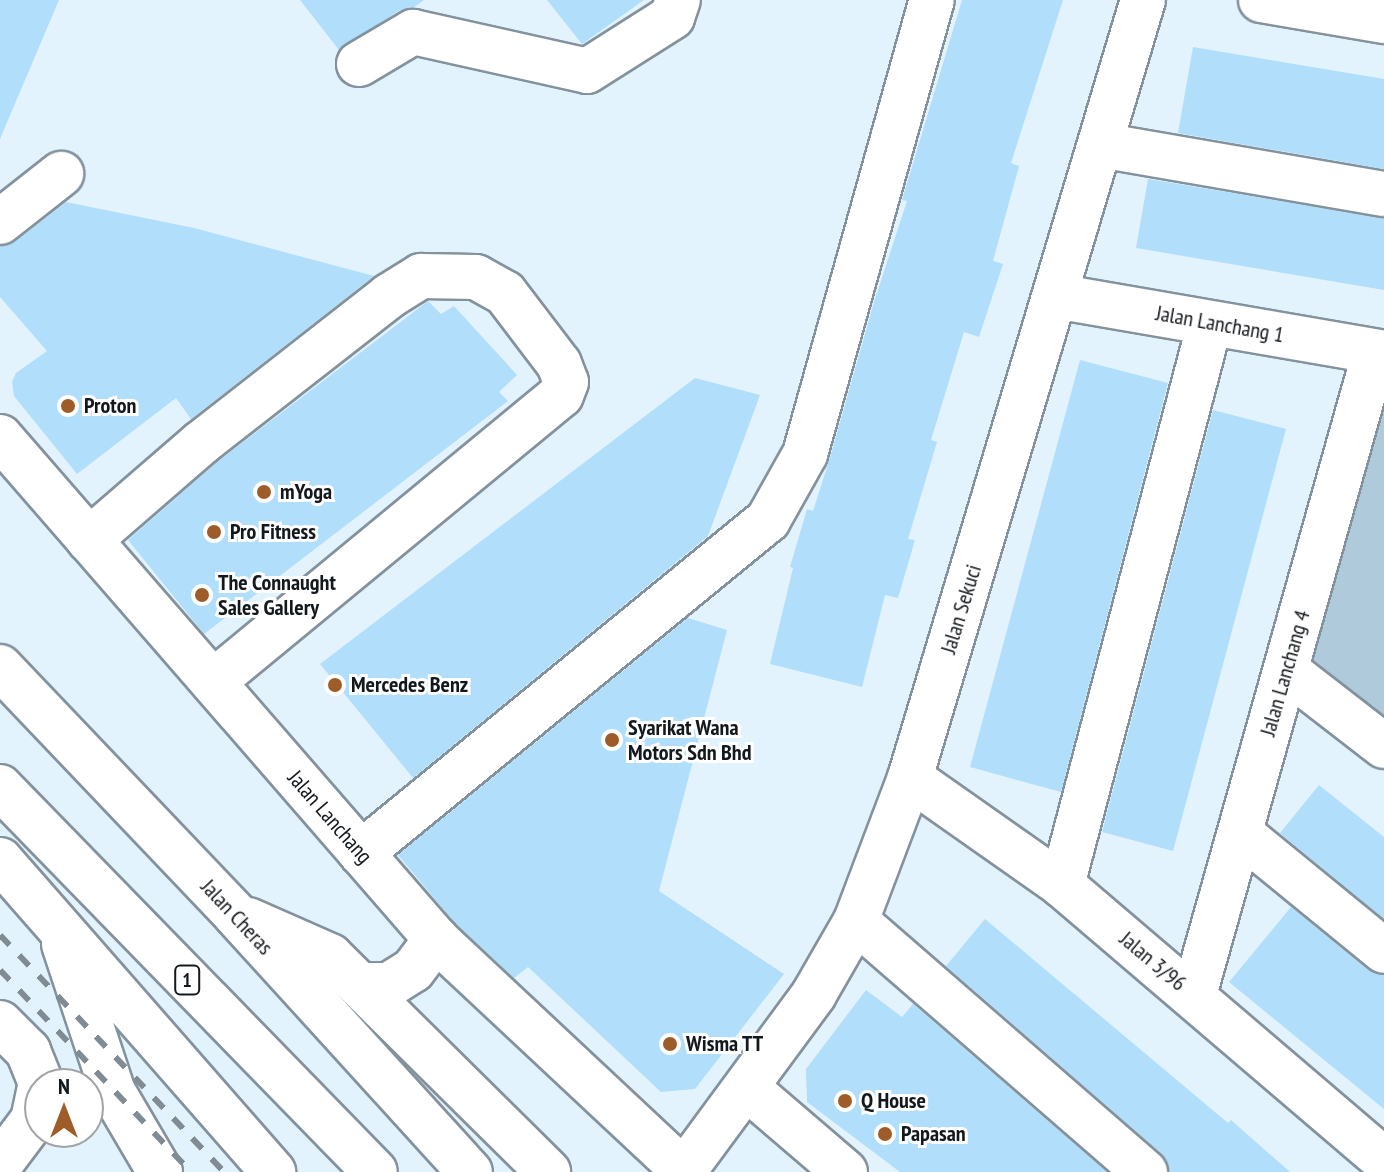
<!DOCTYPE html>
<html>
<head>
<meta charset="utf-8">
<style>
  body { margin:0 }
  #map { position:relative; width:1384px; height:1172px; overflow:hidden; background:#e3f3fe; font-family:"PT Sans Narrow",sans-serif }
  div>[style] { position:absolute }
  .green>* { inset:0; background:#aecadb }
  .building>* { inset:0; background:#b0defb }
  .roads { filter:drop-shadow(2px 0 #83929c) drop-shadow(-2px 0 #83929c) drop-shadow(0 2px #83929c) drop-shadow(0 -2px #83929c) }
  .minor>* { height:44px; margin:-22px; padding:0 22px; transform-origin:22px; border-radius:22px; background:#fff }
  .highway>* { height:44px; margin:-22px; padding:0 22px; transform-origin:22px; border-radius:22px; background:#fff }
  .rail>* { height:6px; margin-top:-3px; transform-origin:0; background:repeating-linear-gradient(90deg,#808b93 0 14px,transparent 0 28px) }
  .dots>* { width:22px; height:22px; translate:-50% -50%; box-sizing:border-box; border:4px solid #fff; border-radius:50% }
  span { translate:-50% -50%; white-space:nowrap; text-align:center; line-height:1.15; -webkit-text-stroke:6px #fff; paint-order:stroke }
  .shield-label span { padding:2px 6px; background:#fff; border:2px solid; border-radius:6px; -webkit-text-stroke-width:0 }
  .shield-label { font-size:20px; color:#13181c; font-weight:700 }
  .street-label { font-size:22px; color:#13181c }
  .poi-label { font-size:22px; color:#13181c; font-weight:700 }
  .left { translate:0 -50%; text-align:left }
  .north { position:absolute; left:24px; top:1068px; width:80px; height:80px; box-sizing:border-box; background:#fff; border:2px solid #a1a3a4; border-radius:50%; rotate:0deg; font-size:22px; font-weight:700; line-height:32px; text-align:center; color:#13181c }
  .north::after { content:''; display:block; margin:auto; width:28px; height:36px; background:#9e5c28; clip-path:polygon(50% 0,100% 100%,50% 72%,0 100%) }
</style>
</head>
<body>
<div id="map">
  <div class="green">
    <div style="clip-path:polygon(1384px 353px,1384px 746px,1286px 670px)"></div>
  </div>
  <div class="building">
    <div style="clip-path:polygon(0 0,59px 0,0 139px)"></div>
    <div style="clip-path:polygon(300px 0,424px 0,413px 8px,400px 10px,339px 50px)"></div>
    <div style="clip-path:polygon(547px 0,644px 0,582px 44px)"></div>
    <div style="clip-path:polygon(962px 0,1063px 0,1011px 163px,1019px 166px,993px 261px,1003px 264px,979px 337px,964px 332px,931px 440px,937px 442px,908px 539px,915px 540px,898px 598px,885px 595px,862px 687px,770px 664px,793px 568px,790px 567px,807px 509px,813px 511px,829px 461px,874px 302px,907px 201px,902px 200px)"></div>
    <div style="clip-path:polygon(1193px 47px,1384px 79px,1384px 169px,1178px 133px)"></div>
    <div style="clip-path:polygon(1148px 179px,1384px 218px,1384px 290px,1136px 248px)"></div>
    <div style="clip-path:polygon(66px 202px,194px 228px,374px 276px,191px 419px,176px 398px,77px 474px,14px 396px,12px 382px,16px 373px,47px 351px,0 297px,0 246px,15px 242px)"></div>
    <div style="clip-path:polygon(428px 301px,441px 314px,454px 306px,517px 375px,499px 392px,508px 401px,204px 634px,128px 540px,217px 462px)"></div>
    <div style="clip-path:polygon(1080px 360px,1168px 383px,1061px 792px,970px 767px)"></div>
    <div style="clip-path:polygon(695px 378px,760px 395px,708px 536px,413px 778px,320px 664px)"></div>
    <div style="clip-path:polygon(1213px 410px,1286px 429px,1173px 851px,1102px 832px)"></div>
    <div style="clip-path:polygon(688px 618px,727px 630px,659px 891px,784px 974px,695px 1089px,661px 1092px,528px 967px,514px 978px,454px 922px,398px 855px)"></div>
    <div style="clip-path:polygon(1319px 785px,1384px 837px,1384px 919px,1280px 833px)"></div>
    <div style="clip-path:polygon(1291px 907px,1368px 970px,1384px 975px,1384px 1109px,1229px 982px)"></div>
    <div style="clip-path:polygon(985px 919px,1228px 1123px,1231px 1120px,1290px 1172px,1169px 1172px,1161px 1153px,946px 966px)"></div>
    <div style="clip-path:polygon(866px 990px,902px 1017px,913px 1004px,1107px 1172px,900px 1172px,807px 1102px,806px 1069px)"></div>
  </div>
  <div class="roads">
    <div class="minor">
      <div style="left:1261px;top:0;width:125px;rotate:9.7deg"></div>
      <div style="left:359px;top:64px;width:63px;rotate:-30.7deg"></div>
      <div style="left:413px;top:32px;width:178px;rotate:12.6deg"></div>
      <div style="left:587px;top:71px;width:101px;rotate:-32.4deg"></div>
      <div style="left:672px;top:17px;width:18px;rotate:-71deg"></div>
      <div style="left:1100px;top:145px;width:288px;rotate:9.8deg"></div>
      <div style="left:0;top:222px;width:78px;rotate:-38.2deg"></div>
      <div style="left:1055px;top:296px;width:334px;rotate:9.8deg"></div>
      <div style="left:0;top:437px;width:665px;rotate:49.02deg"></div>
      <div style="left:436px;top:939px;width:341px;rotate:43.1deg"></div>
      <div style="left:89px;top:540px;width:148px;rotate:-40.9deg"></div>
      <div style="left:201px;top:443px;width:239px;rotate:-38deg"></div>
      <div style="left:389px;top:296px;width:38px;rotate:-32deg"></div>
      <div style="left:421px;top:276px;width:55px;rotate:1deg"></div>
      <div style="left:476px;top:277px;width:33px;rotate:29deg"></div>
      <div style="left:505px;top:293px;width:89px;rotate:52.7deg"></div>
      <div style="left:559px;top:364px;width:19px;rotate:69deg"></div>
      <div style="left:566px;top:382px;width:14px;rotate:111deg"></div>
      <div style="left:561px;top:395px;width:451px;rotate:140.5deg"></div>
      <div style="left:1286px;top:670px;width:124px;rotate:37.8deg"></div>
      <div style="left:910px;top:778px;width:186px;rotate:35.1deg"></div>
      <div style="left:1062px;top:885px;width:423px;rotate:40.5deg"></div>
      <div style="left:1240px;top:833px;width:186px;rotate:39.3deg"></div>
      <div style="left:361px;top:853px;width:526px;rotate:-39.29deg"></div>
      <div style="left:768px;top:520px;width:76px;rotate:-60.7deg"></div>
      <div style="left:805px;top:454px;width:471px;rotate:-74.4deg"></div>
      <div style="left:1062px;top:885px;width:581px;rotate:-75.25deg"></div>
      <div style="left:856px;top:921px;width:383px;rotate:41deg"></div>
      <div style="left:363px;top:985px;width:26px"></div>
      <div style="left:389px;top:985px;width:28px;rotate:-32deg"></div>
      <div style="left:413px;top:970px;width:39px;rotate:-53deg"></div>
      <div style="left:1194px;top:995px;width:668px;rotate:-74.28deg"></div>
      <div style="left:0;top:1023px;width:40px;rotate:45deg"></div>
      <div style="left:28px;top:1051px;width:35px;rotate:68deg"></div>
      <div style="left:747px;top:1088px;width:129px;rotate:40.6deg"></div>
      <div style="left:0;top:1164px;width:55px;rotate:-53.1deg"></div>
      <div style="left:33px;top:1120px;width:33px;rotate:-78deg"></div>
      <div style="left:683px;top:1172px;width:221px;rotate:-53.6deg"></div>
      <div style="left:814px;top:994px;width:84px;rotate:-60.1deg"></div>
      <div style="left:856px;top:921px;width:153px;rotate:-69.3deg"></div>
      <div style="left:910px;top:778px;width:812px;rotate:-73.33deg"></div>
    </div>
    <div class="highway">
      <div style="left:0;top:667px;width:341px;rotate:46.4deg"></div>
      <div style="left:235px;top:914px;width:349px;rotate:47.7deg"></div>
      <div style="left:0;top:787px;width:537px;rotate:45.75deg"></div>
      <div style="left:0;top:860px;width:415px;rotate:48.8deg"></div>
      <div style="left:248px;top:920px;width:90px;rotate:23.7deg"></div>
      <div style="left:330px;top:956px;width:307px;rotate:44.7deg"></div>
      <div style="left:64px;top:944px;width:156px;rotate:71.7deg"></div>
      <div style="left:113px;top:1092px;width:93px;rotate:59.6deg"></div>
    </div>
  </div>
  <div class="rail">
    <div style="left:0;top:935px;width:326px;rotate:46.6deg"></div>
    <div style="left:0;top:970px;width:278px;rotate:46.6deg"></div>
  </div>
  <div class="dots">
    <div style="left:68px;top:406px;background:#9e5c28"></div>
    <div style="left:264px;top:492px;background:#9e5c28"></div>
    <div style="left:214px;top:532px;background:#9e5c28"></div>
    <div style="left:202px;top:595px;background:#9e5c28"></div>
    <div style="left:335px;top:685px;background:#9e5c28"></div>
    <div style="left:612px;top:740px;background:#9e5c28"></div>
    <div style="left:670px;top:1044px;background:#9e5c28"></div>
    <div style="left:845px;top:1101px;background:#9e5c28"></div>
    <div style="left:885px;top:1134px;background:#9e5c28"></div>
  </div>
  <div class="shield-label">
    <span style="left:187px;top:980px">1</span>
  </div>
  <div class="street-label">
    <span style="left:1220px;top:324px;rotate:10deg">Jalan Lanchang 1</span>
    <span style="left:961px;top:609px;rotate:-73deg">Jalan Sekuci</span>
    <span style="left:1285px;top:673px;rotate:-74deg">Jalan Lanchang 4</span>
    <span style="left:330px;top:817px;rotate:49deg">Jalan Lanchang</span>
    <span style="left:237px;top:917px;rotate:47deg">Jalan Cheras</span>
    <span style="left:1153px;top:961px;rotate:40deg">Jalan 3/96</span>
  </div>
  <div class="poi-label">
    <span class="left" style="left:84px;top:406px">Proton</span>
    <span class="left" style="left:280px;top:492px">mYoga</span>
    <span class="left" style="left:230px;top:532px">Pro Fitness</span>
    <span class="left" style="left:218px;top:595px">The Connaught<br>Sales Gallery</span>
    <span class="left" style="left:351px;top:685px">Mercedes Benz</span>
    <span class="left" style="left:628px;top:740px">Syarikat Wana<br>Motors Sdn Bhd</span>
    <span class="left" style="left:686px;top:1044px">Wisma TT</span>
    <span class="left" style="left:861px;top:1101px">Q House</span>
    <span class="left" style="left:901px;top:1134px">Papasan</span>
  </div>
  <div class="north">N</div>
</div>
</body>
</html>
